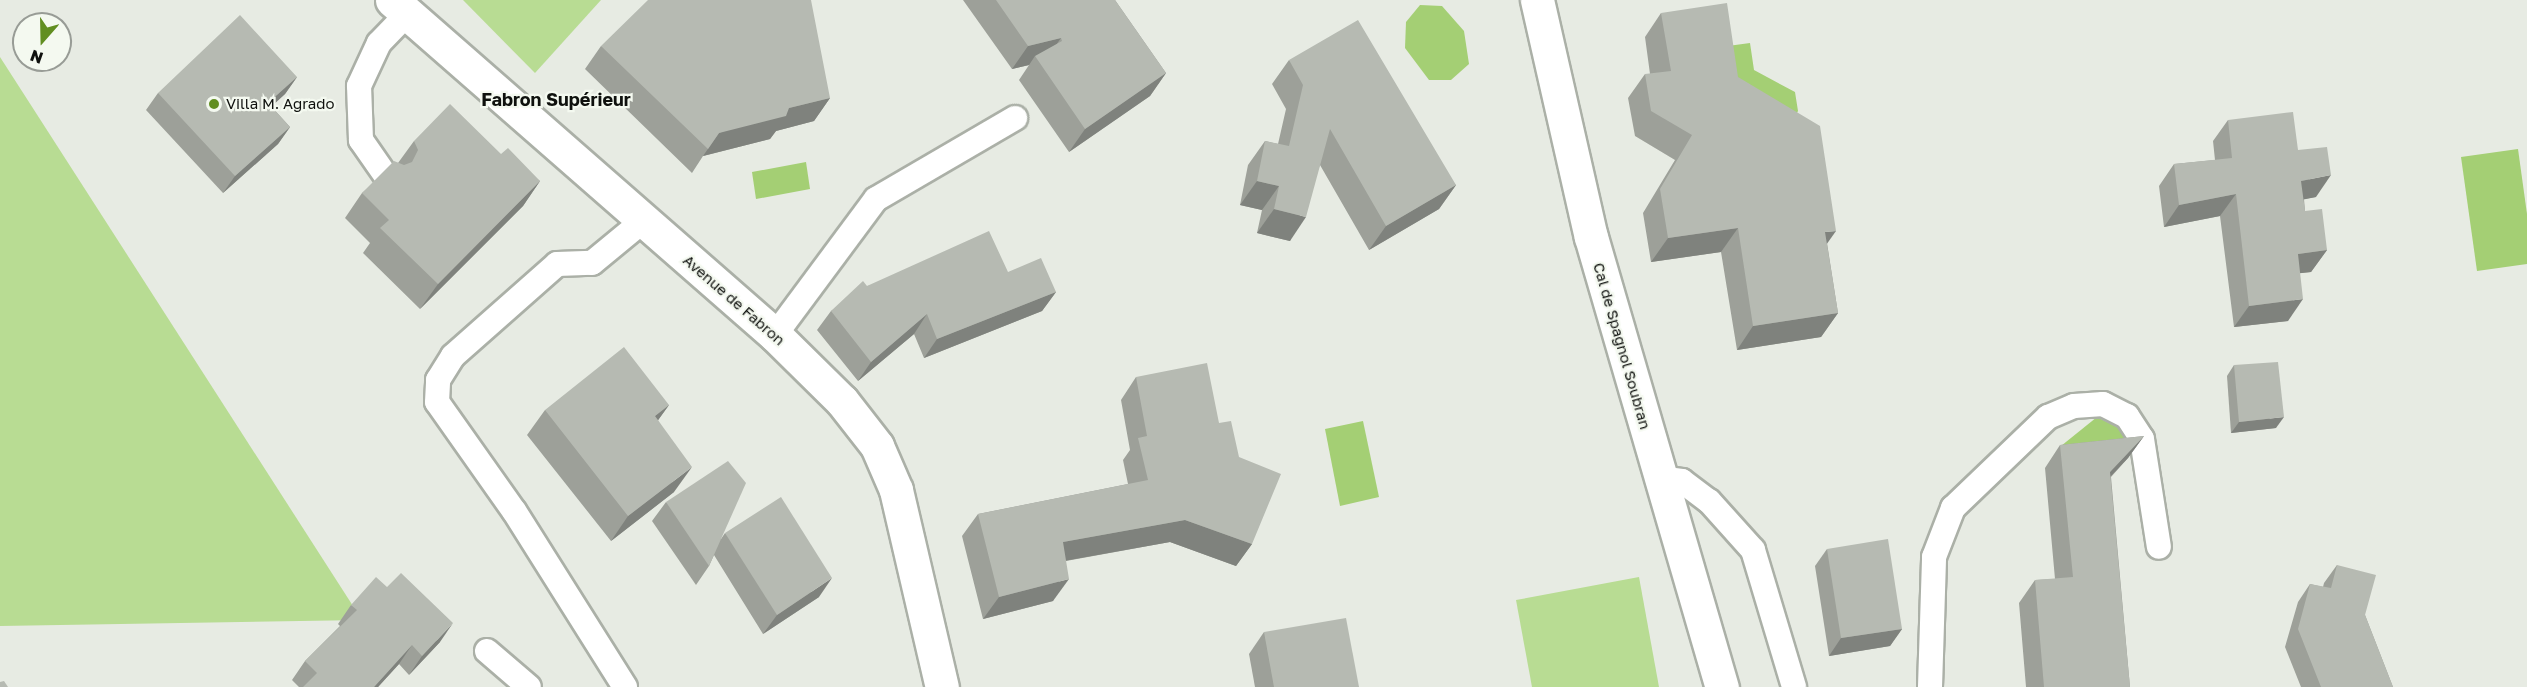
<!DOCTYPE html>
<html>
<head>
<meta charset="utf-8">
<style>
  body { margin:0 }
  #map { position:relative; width:2527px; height:687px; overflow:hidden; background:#e7ebe3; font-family:"Golos Text",sans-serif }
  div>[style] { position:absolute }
  .green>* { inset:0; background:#b8dc93 }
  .water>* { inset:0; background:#a4cf74 }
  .roads { filter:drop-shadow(2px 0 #abb0a7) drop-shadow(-2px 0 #abb0a7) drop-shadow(0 2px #abb0a7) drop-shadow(0 -2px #abb0a7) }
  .service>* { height:24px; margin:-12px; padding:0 12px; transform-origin:12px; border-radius:12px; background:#fff }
  .minor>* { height:33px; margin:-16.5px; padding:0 16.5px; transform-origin:16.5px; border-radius:16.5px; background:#fff }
  .tertiary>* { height:33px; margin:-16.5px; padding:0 16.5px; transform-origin:16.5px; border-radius:16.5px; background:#fff }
  .wall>* { inset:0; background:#9da099 }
  .shaded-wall>* { inset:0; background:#7f827d }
  .building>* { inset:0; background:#b6bab2 }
  .dots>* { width:16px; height:16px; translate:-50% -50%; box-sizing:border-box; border:3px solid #f4f9f0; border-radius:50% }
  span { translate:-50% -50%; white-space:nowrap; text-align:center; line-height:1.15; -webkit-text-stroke:4.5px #f4f9f0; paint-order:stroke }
  .poi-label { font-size:15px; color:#0f110e }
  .left { translate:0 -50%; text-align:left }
  .street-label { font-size:15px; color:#0f110e }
  .quarter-label { font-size:18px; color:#0f110e; font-weight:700 }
  .north { position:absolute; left:12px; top:12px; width:60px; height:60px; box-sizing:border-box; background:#f4f9f0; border:2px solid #989c96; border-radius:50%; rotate:200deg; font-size:16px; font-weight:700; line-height:24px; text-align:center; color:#0f110e }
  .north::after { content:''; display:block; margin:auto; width:21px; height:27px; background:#618e21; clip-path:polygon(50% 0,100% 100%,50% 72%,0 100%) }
</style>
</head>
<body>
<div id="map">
  <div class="green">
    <div style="clip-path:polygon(463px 0,601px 0,535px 73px)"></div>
    <div style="clip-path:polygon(0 57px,362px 620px,0 626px)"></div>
    <div style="clip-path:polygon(1639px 577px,1659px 687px,1532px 687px,1516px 600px)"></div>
  </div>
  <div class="water">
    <div style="clip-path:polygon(1420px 5px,1442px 6px,1464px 31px,1469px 64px,1451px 80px,1429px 80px,1405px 48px,1406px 22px)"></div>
    <div style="clip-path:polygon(1750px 43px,1754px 70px,1795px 92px,1798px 111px,1783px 138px,1713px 48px)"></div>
    <div style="clip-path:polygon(2518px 149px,2527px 214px,2527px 264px,2477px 271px,2461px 157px)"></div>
    <div style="clip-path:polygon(806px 162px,810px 189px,756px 199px,752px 172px)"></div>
    <div style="clip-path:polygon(2097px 417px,2130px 433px,2126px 458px,2061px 446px)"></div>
    <div style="clip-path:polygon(1363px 421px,1379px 497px,1340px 506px,1325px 429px)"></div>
  </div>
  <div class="roads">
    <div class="service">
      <div style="left:386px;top:176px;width:44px;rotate:-124.8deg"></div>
      <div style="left:361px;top:140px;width:54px;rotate:-92.1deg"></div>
      <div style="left:359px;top:86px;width:47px;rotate:-65.1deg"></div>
      <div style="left:379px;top:43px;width:40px;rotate:-46deg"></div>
      <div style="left:775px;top:335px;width:169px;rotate:-53.4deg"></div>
      <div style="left:876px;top:199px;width:161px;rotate:-30.2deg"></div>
      <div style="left:1659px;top:478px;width:23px;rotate:7deg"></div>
      <div style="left:1682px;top:481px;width:34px;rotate:37deg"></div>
      <div style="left:1709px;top:501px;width:66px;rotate:48.1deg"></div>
      <div style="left:1753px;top:550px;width:143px;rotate:73.3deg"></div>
      <div style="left:487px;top:651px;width:55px;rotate:40.6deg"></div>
      <div style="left:625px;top:687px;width:208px;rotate:-122.2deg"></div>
      <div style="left:514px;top:511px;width:133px;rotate:-125.2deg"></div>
      <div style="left:437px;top:402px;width:22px;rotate:-87deg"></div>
      <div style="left:438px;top:380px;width:28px;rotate:-58deg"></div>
      <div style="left:453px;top:356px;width:139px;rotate:-41.5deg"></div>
      <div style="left:557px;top:264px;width:35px;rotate:-2deg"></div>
      <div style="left:592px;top:263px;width:66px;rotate:-39.5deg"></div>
      <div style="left:1930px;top:687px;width:130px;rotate:-88.2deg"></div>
      <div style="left:1934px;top:557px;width:53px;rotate:-68.8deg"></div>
      <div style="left:1953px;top:508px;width:132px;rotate:-43.8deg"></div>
      <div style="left:2048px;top:417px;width:28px;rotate:-23deg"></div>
      <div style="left:2074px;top:406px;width:29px;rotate:-4deg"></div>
      <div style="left:2103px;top:404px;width:27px;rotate:27deg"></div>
      <div style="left:2127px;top:416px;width:27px;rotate:57deg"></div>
      <div style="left:2142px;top:439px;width:109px;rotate:81.1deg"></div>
    </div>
    <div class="minor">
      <div style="left:1537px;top:0;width:243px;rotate:77.2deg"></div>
      <div style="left:1591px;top:237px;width:469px;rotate:73.8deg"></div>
    </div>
    <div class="tertiary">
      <div style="left:392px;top:0;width:509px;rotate:41.18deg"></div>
      <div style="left:775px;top:335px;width:94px;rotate:44.6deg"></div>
      <div style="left:842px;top:401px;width:57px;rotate:52.1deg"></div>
      <div style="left:877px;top:446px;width:48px;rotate:66.6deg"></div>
      <div style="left:896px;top:490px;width:202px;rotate:76.9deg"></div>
    </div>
  </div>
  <div class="wall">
    <div style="clip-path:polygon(963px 0,1115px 0,1166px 73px,1150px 96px,1069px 152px,1019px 80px,1029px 65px,1012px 69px)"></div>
    <div style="clip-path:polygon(1661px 13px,1738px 77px,1827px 243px,1838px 313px,1821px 337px,1737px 350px,1721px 252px,1651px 262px,1643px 213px,1675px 160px,1635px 136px,1628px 98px,1645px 74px,1650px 74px,1645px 37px)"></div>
    <div style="clip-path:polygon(601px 46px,830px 98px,814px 121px,776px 131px,770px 139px,703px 156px,692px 173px,585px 69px)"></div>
    <div style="clip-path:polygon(1289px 60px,1456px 185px,1439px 209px,1369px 250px,1320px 165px,1290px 241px,1257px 233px,1262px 210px,1240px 205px,1248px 165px,1265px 141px,1278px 144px,1286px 109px,1272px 84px)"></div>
    <div style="clip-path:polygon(297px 77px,285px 94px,271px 106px,290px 127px,278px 144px,223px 193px,146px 110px,158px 93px)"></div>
    <div style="clip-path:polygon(2228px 120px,2298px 150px,2316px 197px,2304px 199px,2305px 211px,2327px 250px,2311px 272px,2300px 273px,2288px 321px,2234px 327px,2220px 216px,2164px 227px,2159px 186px,2174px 164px,2215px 160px,2213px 141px)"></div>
    <div style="clip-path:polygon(414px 141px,501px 154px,540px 181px,523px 206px,420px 309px,363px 253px,370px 243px,345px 218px,362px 193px,398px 163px)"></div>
    <div style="clip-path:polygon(1008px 272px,1056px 292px,1042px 311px,924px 358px,914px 334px,858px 381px,817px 330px,831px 311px,867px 286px)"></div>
    <div style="clip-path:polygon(2234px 365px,2276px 428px,2231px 433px,2227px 376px)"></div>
    <div style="clip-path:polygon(1136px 377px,1219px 423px,1252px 544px,1236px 566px,1170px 542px,1066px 561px,1053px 601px,983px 619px,962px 536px,978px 514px,1128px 484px,1123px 460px,1130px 450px,1121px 400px)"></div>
    <div style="clip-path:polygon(669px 405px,658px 420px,674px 492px,611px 541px,527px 435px,545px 410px)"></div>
    <div style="clip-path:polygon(2144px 436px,2128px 458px,2111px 477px,2130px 687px,2026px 687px,2019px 603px,2035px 580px,2055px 579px,2045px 468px,2060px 445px)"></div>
    <div style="clip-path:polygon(666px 502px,721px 539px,725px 533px,819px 597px,763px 634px,714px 555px,709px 566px,696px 585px,652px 521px)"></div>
    <div style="clip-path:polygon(1827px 549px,1902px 629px,1890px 646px,1829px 656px,1815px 566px)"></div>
    <div style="clip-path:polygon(2337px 565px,2365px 615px,2393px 687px,2301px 687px,2285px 647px,2298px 602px,2310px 584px,2323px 587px,2324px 583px)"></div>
    <div style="clip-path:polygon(351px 605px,440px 642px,409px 675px,399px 664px,378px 687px,299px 687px,292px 680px,305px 661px,340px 626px,338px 624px)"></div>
    <div style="clip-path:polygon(1264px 632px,1359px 687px,1255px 687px,1249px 654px)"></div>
  </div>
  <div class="shaded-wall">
    <div style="clip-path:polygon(1061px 38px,1045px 61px,1035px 56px,1029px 65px,1012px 69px,1028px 46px)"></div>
    <div style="clip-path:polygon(1166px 73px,1150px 96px,1069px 152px,1085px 129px)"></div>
    <div style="clip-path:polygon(297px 77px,285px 94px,257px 120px,268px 103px)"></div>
    <div style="clip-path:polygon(830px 98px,814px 121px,776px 131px,770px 139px,703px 156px,719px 133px,789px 108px)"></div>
    <div style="clip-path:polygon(290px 127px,278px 144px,223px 193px,235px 176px)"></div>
    <div style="clip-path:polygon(2331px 175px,2316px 197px,2286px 203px,2301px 181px)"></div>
    <div style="clip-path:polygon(540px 181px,523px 206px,420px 309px,438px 284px)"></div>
    <div style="clip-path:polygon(1257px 181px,1279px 186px,1262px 210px,1240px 205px)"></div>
    <div style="clip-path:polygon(1456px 185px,1439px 209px,1369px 250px,1386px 226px)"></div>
    <div style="clip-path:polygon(2236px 194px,2220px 216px,2164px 227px,2179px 205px)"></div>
    <div style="clip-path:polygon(1274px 209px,1306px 217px,1290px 241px,1257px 233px)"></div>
    <div style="clip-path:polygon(1738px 228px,1721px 252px,1651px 262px,1668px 238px)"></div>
    <div style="clip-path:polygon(1836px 231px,1819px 255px,1825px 232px)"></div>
    <div style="clip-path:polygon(2327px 250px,2311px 272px,2283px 275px,2298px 254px)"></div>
    <div style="clip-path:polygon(1056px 292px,1042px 311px,924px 358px,937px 339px)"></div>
    <div style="clip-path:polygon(2303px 299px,2288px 321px,2234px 327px,2249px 306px)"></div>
    <div style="clip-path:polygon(1838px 313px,1821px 337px,1737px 350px,1753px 326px)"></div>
    <div style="clip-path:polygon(927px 314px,914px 334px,858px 381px,871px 362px)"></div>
    <div style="clip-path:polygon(669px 405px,651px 430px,655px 416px)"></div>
    <div style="clip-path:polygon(2284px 417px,2276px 428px,2231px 433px,2239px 422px)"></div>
    <div style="clip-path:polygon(2144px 436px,2128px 458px,2094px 494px,2110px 472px)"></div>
    <div style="clip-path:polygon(692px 467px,674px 492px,611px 541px,628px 516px)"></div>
    <div style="clip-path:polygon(1185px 520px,1252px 544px,1236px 566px,1170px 542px,1047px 564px,1063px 542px)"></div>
    <div style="clip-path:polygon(832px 578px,819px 597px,763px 634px,777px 615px)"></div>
    <div style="clip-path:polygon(1069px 579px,1053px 601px,983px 619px,999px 597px)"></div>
    <div style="clip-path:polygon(453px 623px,440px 642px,409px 675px,422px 656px)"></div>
    <div style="clip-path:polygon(1902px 629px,1890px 646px,1829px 656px,1841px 638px)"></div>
    <div style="clip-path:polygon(412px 645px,399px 664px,378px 687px,374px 687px)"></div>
  </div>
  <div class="building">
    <div style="clip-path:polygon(648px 0,811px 0,830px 98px,789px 108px,786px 116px,719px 133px,708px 149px,601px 46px)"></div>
    <div style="clip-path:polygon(996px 0,1115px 0,1166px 73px,1085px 129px,1035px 56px,1062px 41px,1061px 38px,1028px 46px)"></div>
    <div style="clip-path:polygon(1727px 3px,1738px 77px,1820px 126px,1836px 231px,1825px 232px,1838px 313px,1753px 326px,1738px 228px,1668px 238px,1660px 189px,1692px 135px,1651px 111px,1645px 74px,1671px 71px,1661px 13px)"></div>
    <div style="clip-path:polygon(240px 15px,297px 77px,268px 103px,290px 127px,235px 176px,158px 93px)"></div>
    <div style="clip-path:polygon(1358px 20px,1456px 185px,1386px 226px,1330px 129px,1306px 217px,1274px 209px,1279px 186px,1257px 181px,1265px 141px,1289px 146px,1303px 85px,1289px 60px)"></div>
    <div style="clip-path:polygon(450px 104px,501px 154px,508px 148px,540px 181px,438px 284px,380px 228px,389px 220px,362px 193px,394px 161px,404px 165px,412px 162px,418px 150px,414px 141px)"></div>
    <div style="clip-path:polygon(2293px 112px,2298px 150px,2327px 147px,2331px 175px,2301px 181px,2305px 211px,2322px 209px,2327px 250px,2298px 254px,2303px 299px,2249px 306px,2236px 194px,2179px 205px,2174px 164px,2232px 158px,2228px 120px)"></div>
    <div style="clip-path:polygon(989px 231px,1008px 272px,1041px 258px,1056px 292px,937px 339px,927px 314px,871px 362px,831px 311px,863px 281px,867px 286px)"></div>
    <div style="clip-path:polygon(624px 347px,669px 405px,655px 416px,692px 467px,628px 516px,545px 410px)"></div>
    <div style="clip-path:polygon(2278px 362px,2284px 417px,2239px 422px,2234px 365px)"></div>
    <div style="clip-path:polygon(1207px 363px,1219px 423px,1231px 421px,1239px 457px,1281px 474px,1252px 544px,1185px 520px,1063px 542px,1069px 579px,999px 597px,978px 514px,1148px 480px,1138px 438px,1147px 436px,1136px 377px)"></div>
    <div style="clip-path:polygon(2144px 436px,2110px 472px,2130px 687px,2044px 687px,2035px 580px,2073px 577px,2060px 445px)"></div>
    <div style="clip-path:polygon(728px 461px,746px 483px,709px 566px,666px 502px)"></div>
    <div style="clip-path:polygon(781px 497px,832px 578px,777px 615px,725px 533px)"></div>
    <div style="clip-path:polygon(1888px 539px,1902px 629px,1841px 638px,1827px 549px)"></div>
    <div style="clip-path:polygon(2337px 565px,2376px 575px,2365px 615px,2393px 687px,2321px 687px,2298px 629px,2310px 584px,2331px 588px)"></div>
    <div style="clip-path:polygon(401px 573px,453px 623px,422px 656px,412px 645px,374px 687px,303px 687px,317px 673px,305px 661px,357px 610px,351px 605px,376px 577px,387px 587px)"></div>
    <div style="clip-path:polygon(1346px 618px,1359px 687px,1274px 687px,1264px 632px)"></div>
    <div style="clip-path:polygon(4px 681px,8px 687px,0 687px,0 682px)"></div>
  </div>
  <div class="dots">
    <div style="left:214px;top:104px;background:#618e21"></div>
  </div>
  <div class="poi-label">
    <span class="left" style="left:226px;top:104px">Villa M. Agrado</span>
  </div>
  <div class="street-label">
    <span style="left:734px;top:300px;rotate:41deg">Avenue de Fabron</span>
    <span style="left:1622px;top:346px;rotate:74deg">Cal de Spagnol Soubran</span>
  </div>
  <div class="quarter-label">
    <span style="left:556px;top:99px">Fabron Supérieur</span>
  </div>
  <div class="north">N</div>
</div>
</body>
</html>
